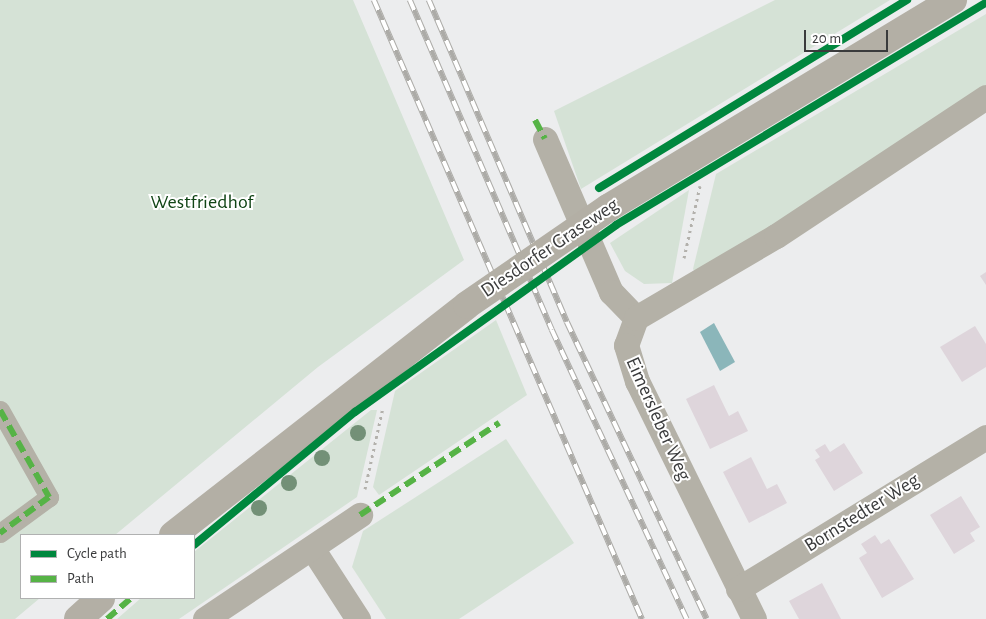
<!DOCTYPE html>
<html>
<head>
<meta charset="utf-8">
<style>
  body { margin:0 }
  #map { position:relative; width:986px; height:619px; overflow:hidden; background:#ecedee; font-family:"Alegreya Sans",sans-serif }
  div>[style] { position:absolute }
  .green>* { inset:0; background:#d5e2d6 }
  .water>* { inset:0; background:#8bb6ba }
  .building>* { inset:0; background:#ded5db }
  .path>* { height:3px; margin-top:-1.5px; transform-origin:0; background:repeating-linear-gradient(90deg,#b3b1ac 0 2.5px,transparent 0 6.5px) }
  .pedestrian>* { height:19px; margin:-9.5px; padding:0 9.5px; transform-origin:9.5px; border-radius:9.5px; background:#b4b1a7 }
  .minor>* { height:25px; margin:-12.5px; padding:0 12.5px; transform-origin:12.5px; border-radius:12.5px; background:#b4b1a7 }
  .secondary>* { height:28px; margin:-14px; padding:0 14px; transform-origin:14px; border-radius:14px; background:#b3afa5 }
  .rail>* { height:5.5px; margin-top:-2.75px; transform-origin:0; background:repeating-linear-gradient(90deg,#fff 0 11px,#acaba7 0 22px); box-sizing:border-box; border-block:1px solid #acaba7 }
  .secondary-bridge>* { height:28px; margin:-14px; padding:0 14px; transform-origin:14px; border-radius:14px; background:#b3afa5 }
  .quiet>* { height:6px; margin-top:-3px; transform-origin:0; background:repeating-linear-gradient(90deg,#56b346 0 12px,transparent 0 18px) }
  .cycleway>* { height:8px; margin:-4px; padding:0 4px; transform-origin:4px; border-radius:4px; background:#00873e }
  .trees>* { width:16px; height:16px; margin:-8px; border-radius:50%; background:#739077 }
  span { translate:-50% -50%; white-space:nowrap; text-align:center; line-height:1.15; -webkit-text-stroke:4px #fff; paint-order:stroke }
  .park-label { font-size:20px; color:#104415 }
  .street-label { font-size:20px; color:#3a3b3c }
  .legend { position:absolute; left:20px; top:534px; width:175px; height:65px; box-sizing:border-box; background:#fff; border:1px solid #b0b1b1; margin:0; padding:6px 9px; list-style:none; font-size:15px; color:#3a3b3c }
  .legend li { display:flex; align-items:center; gap:10px; height:25px }
  .legend b { width:25px; border:1px solid #b0b1b1 }
  .scale { position:absolute; left:804px; top:30px; width:84px; height:22px; box-sizing:border-box; border:2px solid #3a3b3c; border-top:0; padding-left:6px; font-size:15px; line-height:18px; white-space:nowrap; color:#3a3b3c; -webkit-text-stroke:4px #fff; paint-order:stroke }
</style>
</head>
<body>
<div id="map">
  <div class="green">
    <div style="clip-path:polygon(0 0,353px 0,464px 260px,318px 367px,115px 535px,21px 535px,21px 598px,40px 598px,15px 619px,0 619px)"></div>
    <div style="clip-path:polygon(775px 0,890px 0,581px 189px,554px 111px)"></div>
    <div style="clip-path:polygon(986px 14px,986px 85px,697px 275px,693px 269px,716px 174px)"></div>
    <div style="clip-path:polygon(689px 190px,672px 283px,644px 284px,625px 271px,610px 243px)"></div>
    <div style="clip-path:polygon(496px 320px,527px 395px,379px 495px,373px 487px,395px 391px)"></div>
    <div style="clip-path:polygon(371px 410px,377px 410px,357px 497px,179px 619px,117px 619px,141px 598px,194px 598px,194px 552px)"></div>
    <div style="clip-path:polygon(506px 439px,574px 543px,459px 619px,386px 619px,352px 567px,363px 531px)"></div>
  </div>
  <div class="water">
    <div style="clip-path:polygon(714px 323px,735px 362px,720px 371px,700px 332px)"></div>
  </div>
  <div class="building">
    <div style="clip-path:polygon(986px 272px,986px 285px,980px 276px)"></div>
    <div style="clip-path:polygon(975px 326px,986px 344px,986px 367px,962px 382px,940px 347px)"></div>
    <div style="clip-path:polygon(714px 385px,729px 416px,738px 411px,748px 431px,710px 449px,686px 399px)"></div>
    <div style="clip-path:polygon(844px 443px,863px 473px,834px 491px,815px 460px,820px 457px,815px 450px,825px 444px,830px 452px)"></div>
    <div style="clip-path:polygon(751px 457px,767px 489px,777px 484px,787px 503px,749px 523px,723px 472px)"></div>
    <div style="clip-path:polygon(961px 496px,980px 527px,970px 533px,975px 541px,954px 554px,930px 515px)"></div>
    <div style="clip-path:polygon(875px 535px,881px 544px,889px 539px,914px 579px,882px 598px,859px 558px,867px 553px,861px 544px)"></div>
    <div style="clip-path:polygon(822px 583px,841px 619px,799px 619px,789px 601px)"></div>
  </div>
  <div class="path">
    <div style="left:684px;top:258px;width:74px;rotate:-77.5deg"></div>
    <div style="left:365px;top:489px;width:84px;rotate:-77.6deg"></div>
  </div>
  <div class="pedestrian">
    <div style="left:0;top:410px;width:100px;rotate:60.6deg"></div>
    <div style="left:49px;top:497px;width:61px;rotate:143.7deg"></div>
  </div>
  <div class="minor">
    <div style="left:545px;top:139px;width:167px;rotate:66.7deg"></div>
    <div style="left:611px;top:292px;width:36px;rotate:46deg"></div>
    <div style="left:636px;top:318px;width:29px;rotate:110deg"></div>
    <div style="left:626px;top:345px;width:38px;rotate:73deg"></div>
    <div style="left:637px;top:381px;width:265px;rotate:63.8deg"></div>
    <div style="left:636px;top:318px;width:162px;rotate:-30.4deg"></div>
    <div style="left:776px;top:236px;width:252px;rotate:-33.5deg"></div>
    <div style="left:312px;top:548px;width:85px;rotate:57.1deg"></div>
    <div style="left:738px;top:589px;width:291px;rotate:-31.5deg"></div>
    <div style="left:205px;top:619px;width:187px;rotate:-33.9deg"></div>
  </div>
  <div class="secondary">
    <div style="left:608px;top:208px;width:403px;rotate:-31.1deg"></div>
    <div style="left:173px;top:535px;width:373px;rotate:-38deg"></div>
    <div style="left:78px;top:619px;width:31px;rotate:-42deg"></div>
  </div>
  <div class="rail">
    <div style="left:374px;top:0;width:675px;rotate:66.59deg"></div>
    <div style="left:410px;top:0;width:359px;rotate:66.7deg"></div>
    <div style="left:552px;top:330px;width:319px;rotate:65deg"></div>
    <div style="left:429px;top:0;width:350px;rotate:66.8deg"></div>
    <div style="left:567px;top:322px;width:328px;rotate:64.8deg"></div>
  </div>
  <div class="secondary-bridge">
    <div style="left:467px;top:305px;width:171px;rotate:-34.5deg"></div>
  </div>
  <div class="quiet">
    <div style="left:535px;top:120px;width:21px;rotate:62deg"></div>
    <div style="left:0;top:410px;width:100px;rotate:60.6deg"></div>
    <div style="left:49px;top:497px;width:61px;rotate:143.7deg"></div>
    <div style="left:360px;top:515px;width:167px;rotate:-33.5deg"></div>
    <div style="left:107px;top:619px;width:32px;rotate:-41deg"></div>
  </div>
  <div class="cycleway">
    <div style="left:599px;top:188px;width:361px;rotate:-31.4deg"></div>
    <div style="left:194px;top:545px;width:209px;rotate:-39.6deg"></div>
    <div style="left:355px;top:412px;width:321px;rotate:-35.6deg"></div>
    <div style="left:616px;top:225px;width:431px;rotate:-31deg"></div>
  </div>
  <div class="trees">
    <div style="left:358px;top:433px"></div>
    <div style="left:322px;top:458px"></div>
    <div style="left:289px;top:483px"></div>
    <div style="left:259px;top:508px"></div>
  </div>
  <div class="park-label">
    <span style="left:202px;top:202px">Westfriedhof</span>
  </div>
  <div class="street-label">
    <span style="left:550px;top:248px;rotate:-34deg">Diesdorfer Graseweg</span>
    <span style="left:658px;top:419px;rotate:66deg">Eimersleber Weg</span>
    <span style="left:862px;top:513px;rotate:-32deg">Bornstedter Weg</span>
  </div>
  <ul class="legend">
  <li><b style="height:6px;background:#00873e"></b>Cycle path</li>
  <li><b style="height:6px;background:#56b346"></b>Path</li>
  </ul>
  <div class="scale">20 m</div>
</div>
</body>
</html>
